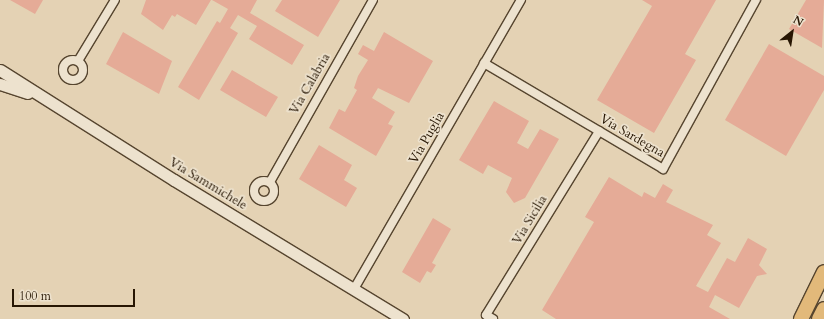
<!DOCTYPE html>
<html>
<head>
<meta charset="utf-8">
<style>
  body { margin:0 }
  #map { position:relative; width:824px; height:319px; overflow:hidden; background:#e4d2b4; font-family:Cardo,serif }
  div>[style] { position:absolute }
  .building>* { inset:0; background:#e5ab97 }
  .roads { filter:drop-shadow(1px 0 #56452f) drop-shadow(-1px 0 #56452f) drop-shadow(0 1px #56452f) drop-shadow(0 -1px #56452f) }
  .minor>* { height:8px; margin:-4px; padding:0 4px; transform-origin:4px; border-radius:4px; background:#ede2ce }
  .minor>.ring { margin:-4px; padding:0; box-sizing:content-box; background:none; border:8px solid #ede2ce; border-radius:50% }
  .secondary>* { height:11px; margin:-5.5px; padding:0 5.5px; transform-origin:5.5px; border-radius:5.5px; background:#ede2ce }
  .motorway>* { height:14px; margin:-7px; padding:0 7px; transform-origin:7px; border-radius:7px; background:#e2b97a }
  span { translate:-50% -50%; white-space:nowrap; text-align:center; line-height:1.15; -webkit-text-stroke:3.5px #ede2ce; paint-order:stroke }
  .street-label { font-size:13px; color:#271603 }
  .north { position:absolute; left:772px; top:12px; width:40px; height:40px; -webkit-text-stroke:3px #ede2ce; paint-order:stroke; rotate:30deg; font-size:11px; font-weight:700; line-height:16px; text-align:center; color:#271603 }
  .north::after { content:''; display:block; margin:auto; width:14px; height:18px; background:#271603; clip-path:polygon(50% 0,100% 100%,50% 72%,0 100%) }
  .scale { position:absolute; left:12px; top:289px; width:123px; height:18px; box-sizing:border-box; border:2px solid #271603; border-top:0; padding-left:5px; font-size:12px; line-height:14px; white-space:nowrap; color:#271603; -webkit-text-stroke:3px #ede2ce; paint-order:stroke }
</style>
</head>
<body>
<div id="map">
  <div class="building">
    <div style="clip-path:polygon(10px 0,43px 0,35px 14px)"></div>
    <div style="clip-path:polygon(146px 0,211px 0,196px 25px,177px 14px,175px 17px,172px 15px,163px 30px,141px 14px)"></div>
    <div style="clip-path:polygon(212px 0,257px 0,250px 13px,304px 45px,292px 65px,249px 39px,257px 26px,238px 15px,230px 28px,238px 33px,199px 100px,178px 87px,217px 21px,220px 23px,228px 9px)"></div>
    <div style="clip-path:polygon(282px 0,340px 0,318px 37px,275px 11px)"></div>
    <div style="clip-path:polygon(642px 0,716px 0,685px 54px,696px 60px,654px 133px,597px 100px,652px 6px)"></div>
    <div style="clip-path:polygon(806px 0,824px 0,822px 48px,789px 29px)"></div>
    <div style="clip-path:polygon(123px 32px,172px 61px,159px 94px,106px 64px)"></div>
    <div style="clip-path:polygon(384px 32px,433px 61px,409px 103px,378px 88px,372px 98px,395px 112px,388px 124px,393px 126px,376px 156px,329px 128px,339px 109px,345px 112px,357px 90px,354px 88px,358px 76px,368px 60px,358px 54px,363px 45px,374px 51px)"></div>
    <div style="clip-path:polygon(769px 44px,824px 76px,824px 90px,786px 156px,725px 120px)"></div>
    <div style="clip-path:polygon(232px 70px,278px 97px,266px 117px,220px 90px)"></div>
    <div style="clip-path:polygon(494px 101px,529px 121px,517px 143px,528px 149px,540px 129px,559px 139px,525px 198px,514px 203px,506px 192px,512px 178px,488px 165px,483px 174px,459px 160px)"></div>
    <div style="clip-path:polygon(319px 145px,352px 165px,344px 180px,357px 188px,346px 207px,299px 179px)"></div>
    <div style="clip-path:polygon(609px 177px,642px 197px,644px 192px,655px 198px,663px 184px,673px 190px,666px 202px,713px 225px,707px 235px,721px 243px,696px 286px,708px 292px,727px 258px,735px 262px,748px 238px,767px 249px,759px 265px,767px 274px,757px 276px,739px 308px,715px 295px,709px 307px,730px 319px,556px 319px,542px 310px,594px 222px,585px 217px)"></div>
    <div style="clip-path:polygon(433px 218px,451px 229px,432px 263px,436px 265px,431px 273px,427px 271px,420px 283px,402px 272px)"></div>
  </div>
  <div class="roads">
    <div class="minor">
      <div class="ring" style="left:63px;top:60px;width:12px;height:12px"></div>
      <div style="left:78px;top:61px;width:71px;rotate:-58.8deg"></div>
      <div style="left:484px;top:63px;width:208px;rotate:30.6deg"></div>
      <div style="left:663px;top:169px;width:193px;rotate:-61.2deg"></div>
      <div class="ring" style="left:254px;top:181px;width:12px;height:12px"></div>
      <div style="left:270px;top:182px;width:209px;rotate:-60.5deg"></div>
      <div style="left:354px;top:289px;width:334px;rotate:-60deg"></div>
      <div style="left:493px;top:319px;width:8px;rotate:-150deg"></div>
      <div style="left:486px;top:315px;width:216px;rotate:-58.4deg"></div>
    </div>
    <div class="secondary">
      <div style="left:0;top:70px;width:206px;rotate:32.3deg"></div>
      <div style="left:174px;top:180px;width:268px;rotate:31.3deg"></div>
      <div style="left:0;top:84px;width:29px;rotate:18deg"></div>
    </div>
    <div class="motorway">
      <div style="left:801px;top:319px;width:52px;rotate:-63.9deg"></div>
      <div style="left:819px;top:319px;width:11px;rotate:-63deg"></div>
    </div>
  </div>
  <div class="street-label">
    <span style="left:310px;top:84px;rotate:-60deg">Via Calabria</span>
    <span style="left:632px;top:136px;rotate:30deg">Via Sardegna</span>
    <span style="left:427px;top:138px;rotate:-60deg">Via Puglia</span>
    <span style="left:208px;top:184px;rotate:31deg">Via Sammichele</span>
    <span style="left:530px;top:220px;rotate:-59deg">Via Sicilia</span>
  </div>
  <div class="north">N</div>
  <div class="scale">100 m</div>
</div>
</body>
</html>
